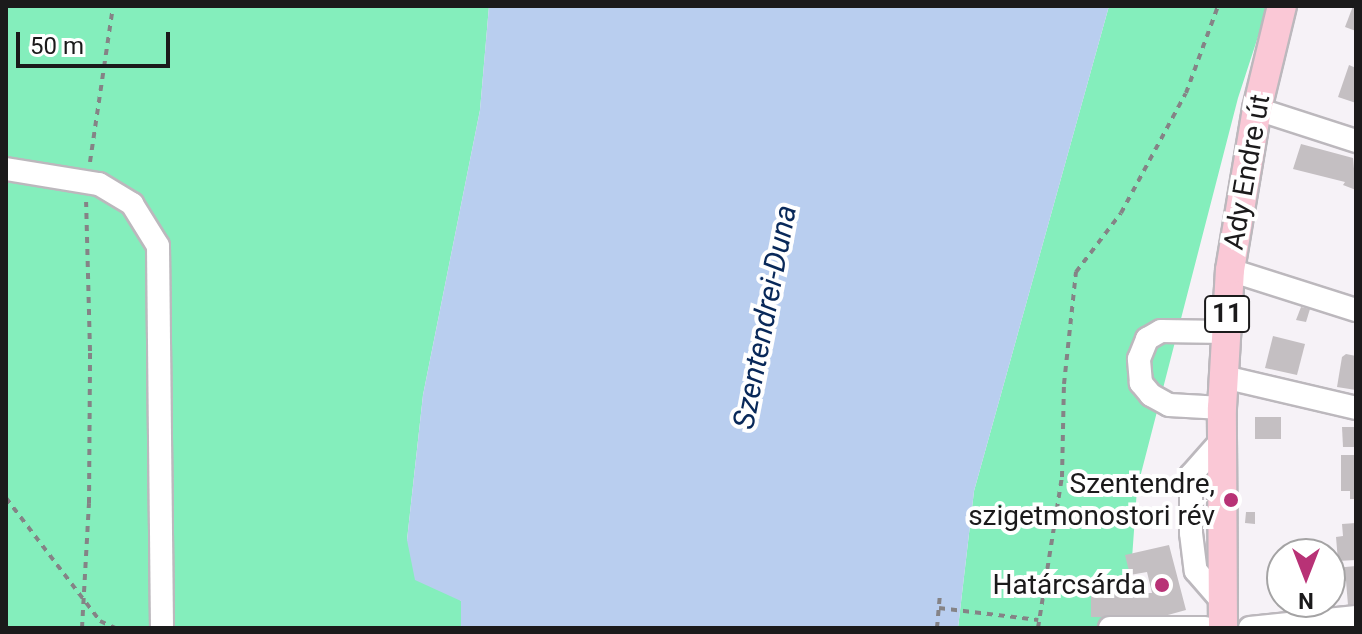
<!DOCTYPE html>
<html>
<head>
<meta charset="utf-8">
<style>
  body { margin:0 }
  #map { position:relative; width:1362px; height:634px; overflow:hidden; background:#f6f2f7; font-family:Roboto,sans-serif }
  div>[style] { position:absolute }
  .green>* { inset:0; background:#84eebc }
  .water>* { inset:0; background:#b9ceef }
  .building>* { inset:0; background:#c4bfc2 }
  .path>* { height:4px; margin-top:-2px; transform-origin:0; background:repeating-linear-gradient(90deg,#858386 0 6px,transparent 0 12px) }
  .roads { filter:drop-shadow(2px 0 #bcb8bd) drop-shadow(-2px 0 #bcb8bd) drop-shadow(0 2px #bcb8bd) drop-shadow(0 -2px #bcb8bd) }
  .minor>* { height:22px; margin:-11px; padding:0 11px; transform-origin:11px; border-radius:11px; background:#fff }
  .major>* { height:28px; margin:-14px; padding:0 14px; transform-origin:14px; border-radius:14px; background:#fac8d6 }
  .dots>* { width:22px; height:22px; translate:-50% -50%; box-sizing:border-box; border:4px solid #fff; border-radius:50% }
  span { translate:-50% -50%; white-space:nowrap; text-align:center; line-height:1.15; -webkit-text-stroke:8px #fff; paint-order:stroke }
  .shield-label span { padding:2px 6px; background:#fff; border:2px solid; border-radius:6px; -webkit-text-stroke-width:0 }
  .shield-label { font-size:26px; color:#1b1a1b; font-weight:700 }
  .street-label { font-size:28px; color:#1b1a1b }
  .poi-label { font-size:28px; color:#1b1a1b }
  .right { translate:-100% -50%; text-align:right }
  .water-label { font-size:30px; color:#082859; font-style:italic }
  .frame { position:absolute; inset:0; border:8px solid #1b1a1b; pointer-events:none }
  .north { position:absolute; left:1266px; top:538px; width:80px; height:80px; box-sizing:border-box; background:#fff; border:2px solid #a4a3a4; border-radius:50%; rotate:180deg; font-size:22px; font-weight:700; line-height:32px; text-align:center; color:#1b1a1b }
  .north::after { content:''; display:block; margin:auto; width:28px; height:36px; background:#b83276; clip-path:polygon(50% 0,100% 100%,50% 72%,0 100%) }
  .scale { position:absolute; left:16px; top:32px; width:154px; height:36px; box-sizing:border-box; border:4px solid #1b1a1b; border-top:0; padding-left:10px; font-size:24px; line-height:28px; white-space:nowrap; color:#1b1a1b; -webkit-text-stroke:6px #fff; paint-order:stroke }
</style>
</head>
<body>
<div id="map">
  <div class="green">
    <div style="clip-path:polygon(6px 6px,489px 6px,480px 110px,423px 395px,407px 540px,461px 601px,461px 628px,6px 628px)"></div>
    <div style="clip-path:polygon(1109px 6px,1268px 6px,1238px 98px,1137px 489px,1127px 628px,958px 628px,974px 491px)"></div>
  </div>
  <div class="water">
    <div style="clip-path:polygon(489px 6px,1109px 6px,974px 491px,958px 628px,461px 628px,461px 601px,415px 580px,407px 540px,423px 395px,480px 110px)"></div>
  </div>
  <div class="building">
    <div style="clip-path:polygon(1353px 6px,1356px 6px,1356px 31px,1345px 27px)"></div>
    <div style="clip-path:polygon(1349px 65px,1356px 68px,1356px 103px,1338px 97px)"></div>
    <div style="clip-path:polygon(1301px 144px,1353px 158px,1356px 190px,1343px 185px,1345px 182px,1293px 169px)"></div>
    <div style="clip-path:polygon(1301px 307px,1310px 309px,1306px 322px,1296px 320px)"></div>
    <div style="clip-path:polygon(1273px 336px,1305px 344px,1297px 375px,1265px 368px)"></div>
    <div style="clip-path:polygon(1346px 354px,1356px 356px,1356px 390px,1337px 387px,1342px 357px)"></div>
    <div style="clip-path:polygon(1255px 417px,1281px 417px,1281px 439px,1255px 439px)"></div>
    <div style="clip-path:polygon(1342px 427px,1354px 427px,1354px 447px,1343px 447px)"></div>
    <div style="clip-path:polygon(1341px 455px,1356px 455px,1356px 499px,1350px 499px,1350px 491px,1341px 491px)"></div>
    <div style="clip-path:polygon(1246px 512px,1255px 512px,1255px 524px,1245px 523px)"></div>
    <div style="clip-path:polygon(1356px 523px,1356px 560px,1338px 561px,1336px 537px,1343px 536px,1342px 524px)"></div>
    <div style="clip-path:polygon(1169px 545px,1186px 610px,1157px 618px,1091px 617px,1091px 593px,1152px 593px,1147px 572px,1130px 575px,1125px 555px)"></div>
    <div style="clip-path:polygon(1356px 566px,1356px 605px,1348px 605px,1346px 581px,1336px 582px,1335px 568px)"></div>
  </div>
  <div class="path">
    <div style="left:90px;top:162px;width:158px;rotate:-81.6deg"></div>
    <div style="left:6px;top:498px;width:155px;rotate:52.6deg"></div>
    <div style="left:100px;top:621px;width:17px;rotate:25deg"></div>
    <div style="left:939px;top:608px;width:100px;rotate:6.9deg"></div>
    <div style="left:82px;top:628px;width:125px;rotate:-86.8deg"></div>
    <div style="left:89px;top:503px;width:152px;rotate:-89.6deg"></div>
    <div style="left:90px;top:351px;width:149px;rotate:-91.5deg"></div>
    <div style="left:937px;top:628px;width:35px;rotate:-85deg"></div>
    <div style="left:1038px;top:628px;width:153px;rotate:-81deg"></div>
    <div style="left:1062px;top:477px;width:93px;rotate:-88.8deg"></div>
    <div style="left:1064px;top:384px;width:113px;rotate:-83.9deg"></div>
    <div style="left:1076px;top:272px;width:74px;rotate:-52.7deg"></div>
    <div style="left:1121px;top:213px;width:136px;rotate:-61.6deg"></div>
    <div style="left:1186px;top:93px;width:93px;rotate:-69.8deg"></div>
  </div>
  <div class="roads">
    <div class="minor">
      <div style="left:1257px;top:109px;width:104px;rotate:17.9deg"></div>
      <div style="left:6px;top:169px;width:94px;rotate:9.2deg"></div>
      <div style="left:99px;top:184px;width:39px;rotate:31deg"></div>
      <div style="left:132px;top:204px;width:49px;rotate:58.2deg"></div>
      <div style="left:158px;top:246px;width:382px;rotate:89.4deg"></div>
      <div style="left:1230px;top:270px;width:132px;rotate:17.6deg"></div>
      <div style="left:1224px;top:377px;width:136px;rotate:13.2deg"></div>
      <div style="left:1222px;top:408px;width:53px;rotate:-176.8deg"></div>
      <div style="left:1169px;top:405px;width:21px;rotate:-151deg"></div>
      <div style="left:1151px;top:395px;width:16px;rotate:-130deg"></div>
      <div style="left:1141px;top:383px;width:24px;rotate:-95deg"></div>
      <div style="left:1139px;top:359px;width:22px;rotate:-68deg"></div>
      <div style="left:1147px;top:339px;width:16px;rotate:-30deg"></div>
      <div style="left:1161px;top:331px;width:64px;rotate:0.9deg"></div>
      <div style="left:1222px;top:440px;width:47px;rotate:131.5deg"></div>
      <div style="left:1191px;top:475px;width:58px;rotate:90deg"></div>
      <div style="left:1191px;top:533px;width:38px;rotate:83deg"></div>
      <div style="left:1196px;top:571px;width:40px;rotate:49deg"></div>
      <div style="left:1110px;top:628px;width:95px"></div>
      <div style="left:1250px;top:628px;width:107px;rotate:-5.9deg"></div>
    </div>
    <div class="major">
      <div style="left:1223px;top:628px;width:220px;rotate:-90.3deg"></div>
      <div style="left:1222px;top:408px;width:138px;rotate:-86.7deg"></div>
      <div style="left:1230px;top:270px;width:163px;rotate:-80.5deg"></div>
      <div style="left:1257px;top:109px;width:106px;rotate:-76.4deg"></div>
    </div>
  </div>
  <div class="dots">
    <div style="left:1231px;top:500px;background:#b83276"></div>
    <div style="left:1162px;top:585px;background:#b83276"></div>
  </div>
  <div class="shield-label">
    <span style="left:1227px;top:314px">11</span>
  </div>
  <div class="street-label">
    <span style="left:1247px;top:172px;rotate:-80deg">Ady Endre út</span>
  </div>
  <div class="poi-label">
    <span class="right" style="left:1215px;top:500px">Szentendre,<br>szigetmonostori rév</span>
    <span class="right" style="left:1146px;top:585px">Határcsárda</span>
  </div>
  <div class="water-label">
    <span style="left:765px;top:317px;rotate:-79deg">Szentendrei-Duna</span>
  </div>
  <div class="frame"></div>
  <div class="north">N</div>
  <div class="scale">50 m</div>
</div>
</body>
</html>
